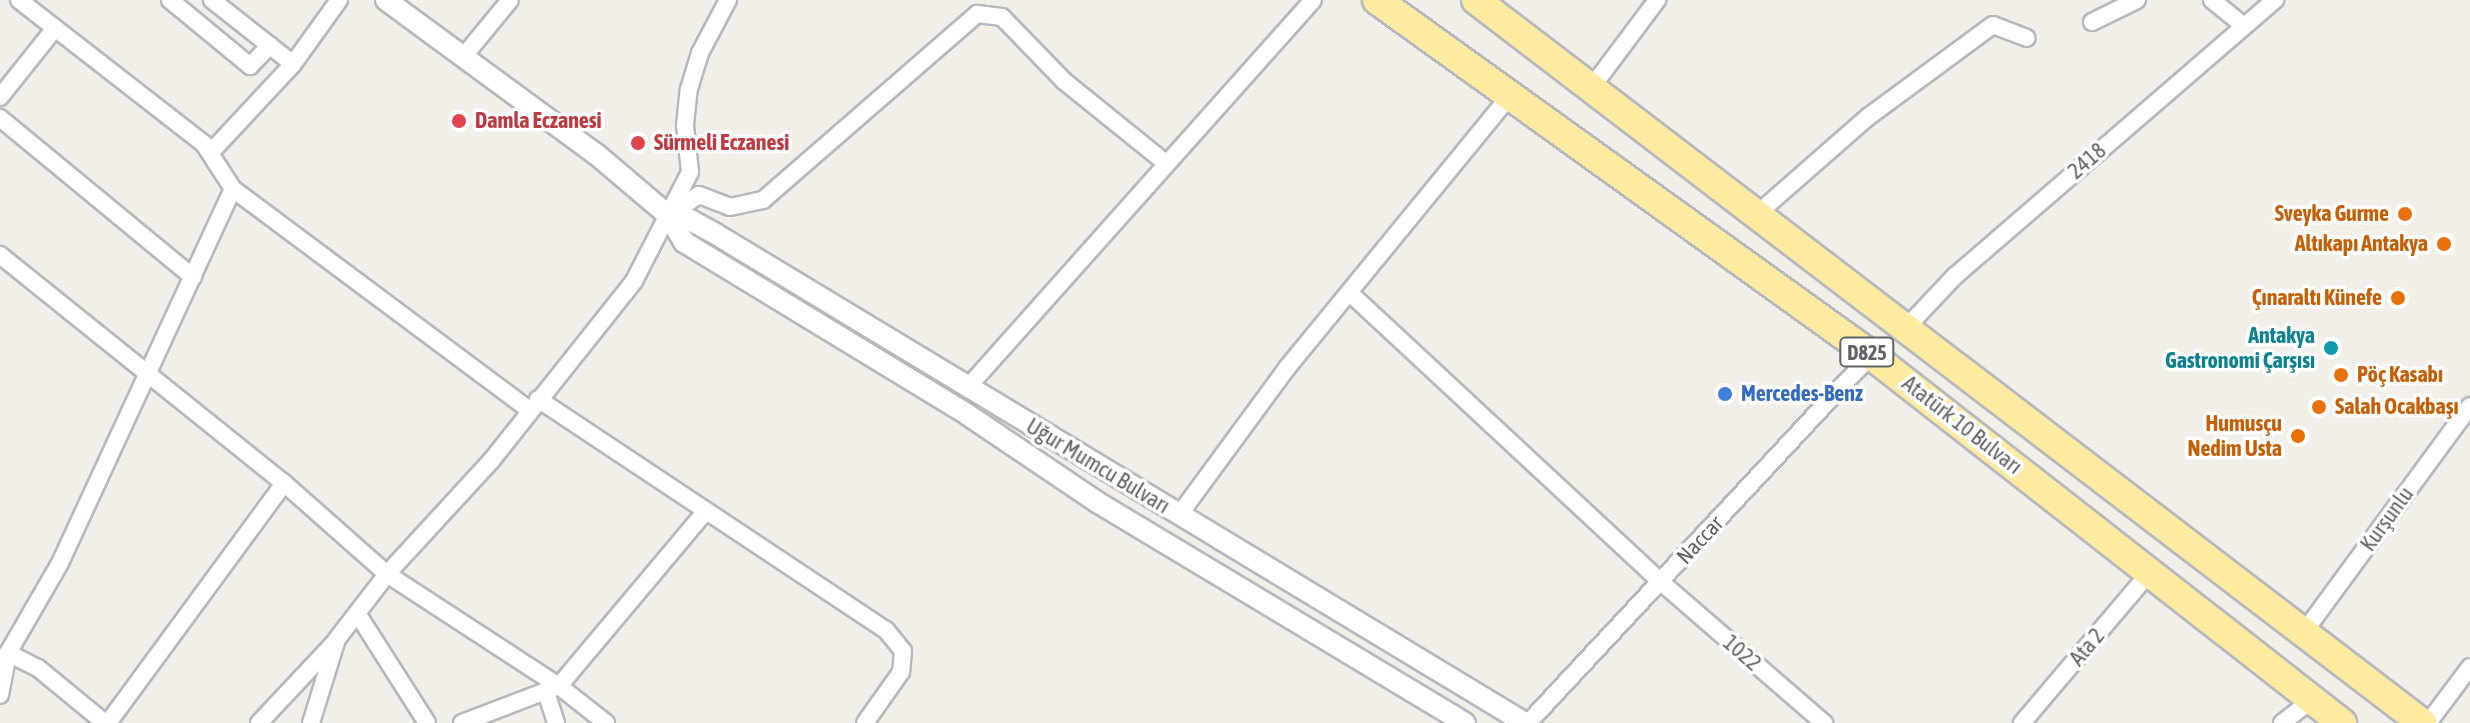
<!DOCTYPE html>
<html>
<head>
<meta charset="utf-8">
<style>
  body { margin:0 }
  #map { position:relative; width:2470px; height:723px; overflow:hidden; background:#f1efe8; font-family:"Asap Condensed",sans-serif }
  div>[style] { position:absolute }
  .roads { filter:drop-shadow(2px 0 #b5b8bc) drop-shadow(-2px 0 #b5b8bc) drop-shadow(0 2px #b5b8bc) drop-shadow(0 -2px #b5b8bc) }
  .minor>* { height:16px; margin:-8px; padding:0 8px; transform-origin:8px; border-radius:8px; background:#fff }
  .tertiary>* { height:20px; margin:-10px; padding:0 10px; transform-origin:10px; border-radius:10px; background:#fff }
  .trunk>* { height:28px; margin:-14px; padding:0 14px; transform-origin:14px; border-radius:14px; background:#feeaa1 }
  .dots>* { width:22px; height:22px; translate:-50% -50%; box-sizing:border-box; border:4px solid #fff; border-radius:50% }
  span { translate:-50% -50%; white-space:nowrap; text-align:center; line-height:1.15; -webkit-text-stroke:7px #fff; paint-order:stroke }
  .shield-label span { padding:2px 6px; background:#fff; border:2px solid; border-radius:6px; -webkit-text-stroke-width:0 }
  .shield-label { font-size:20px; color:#5f6368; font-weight:700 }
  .health-label { font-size:22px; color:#be3a42; font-weight:700 }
  .left { translate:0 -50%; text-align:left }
  .street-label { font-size:22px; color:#5f6368 }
  .food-label { font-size:22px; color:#c56008; font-weight:700 }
  .right { translate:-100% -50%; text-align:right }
  .culture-label { font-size:22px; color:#0d838f; font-weight:700 }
  .shop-label { font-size:22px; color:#366cbe; font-weight:700 }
</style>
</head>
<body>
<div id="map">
  <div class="roads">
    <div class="minor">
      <div style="left:170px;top:0;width:104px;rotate:39.5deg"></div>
      <div style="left:250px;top:66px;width:29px;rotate:-46deg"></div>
      <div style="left:212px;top:0;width:103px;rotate:38.3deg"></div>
      <div style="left:2212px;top:0;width:41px;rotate:39.1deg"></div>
      <div style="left:2092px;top:22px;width:50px;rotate:-26.1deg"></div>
      <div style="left:464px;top:56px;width:72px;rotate:-50.6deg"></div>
      <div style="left:1592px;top:87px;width:109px;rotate:-53.2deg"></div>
      <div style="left:0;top:97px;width:88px;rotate:-51.4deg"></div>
      <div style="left:0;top:118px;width:250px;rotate:39.5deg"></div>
      <div style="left:211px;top:152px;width:120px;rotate:-47deg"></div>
      <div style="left:293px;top:64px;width:79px;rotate:-54.3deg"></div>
      <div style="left:233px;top:189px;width:369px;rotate:36.7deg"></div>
      <div style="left:670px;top:215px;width:35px;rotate:-35deg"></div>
      <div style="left:699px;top:195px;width:33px;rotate:21deg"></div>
      <div style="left:730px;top:207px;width:34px;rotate:-12deg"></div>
      <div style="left:763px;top:200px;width:284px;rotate:-41deg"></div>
      <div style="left:977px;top:14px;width:25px;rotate:7deg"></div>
      <div style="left:1002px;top:17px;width:89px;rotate:45.9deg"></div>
      <div style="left:1064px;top:81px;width:132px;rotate:38.9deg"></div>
      <div style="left:1756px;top:215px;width:149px;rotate:-41.2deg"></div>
      <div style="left:1868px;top:117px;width:155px;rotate:-36.4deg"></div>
      <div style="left:1993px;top:25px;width:36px;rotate:21deg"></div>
      <div style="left:0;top:255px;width:364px;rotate:38.8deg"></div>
      <div style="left:284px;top:483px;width:137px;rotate:41.5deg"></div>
      <div style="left:387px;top:574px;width:205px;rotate:33.1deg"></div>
      <div style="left:559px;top:686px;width:60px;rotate:38.2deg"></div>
      <div style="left:1351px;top:294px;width:423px;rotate:42.9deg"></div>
      <div style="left:1661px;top:582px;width:216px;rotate:40.9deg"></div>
      <div style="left:1905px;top:329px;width:73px;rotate:-46.7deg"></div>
      <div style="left:1955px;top:276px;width:423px;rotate:-40.8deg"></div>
      <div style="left:968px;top:387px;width:518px;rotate:-48.28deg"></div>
      <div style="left:538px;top:399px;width:418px;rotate:33.6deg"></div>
      <div style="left:886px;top:630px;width:27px;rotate:51deg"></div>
      <div style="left:903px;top:651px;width:21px;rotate:95deg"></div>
      <div style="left:901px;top:672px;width:62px;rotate:125.2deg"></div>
      <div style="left:1179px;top:515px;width:182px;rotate:-53.7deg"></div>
      <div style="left:1287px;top:368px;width:354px;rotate:-50.7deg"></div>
      <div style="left:357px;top:613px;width:130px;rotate:57.5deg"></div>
      <div style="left:2304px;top:632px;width:280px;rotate:-53.7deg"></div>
      <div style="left:0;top:660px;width:11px;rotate:-41deg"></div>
      <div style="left:8px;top:653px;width:34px;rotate:27deg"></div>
      <div style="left:38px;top:668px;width:87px;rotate:39.4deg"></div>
      <div style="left:546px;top:692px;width:33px;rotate:72deg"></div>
      <div style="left:0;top:695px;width:43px;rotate:-79.2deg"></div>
      <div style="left:8px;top:653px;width:104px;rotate:-60deg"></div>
      <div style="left:60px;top:563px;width:412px;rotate:-65.2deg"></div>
      <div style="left:233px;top:189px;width:54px;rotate:-122.8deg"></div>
      <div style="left:204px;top:144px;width:234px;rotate:-142.1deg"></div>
      <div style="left:108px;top:723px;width:298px;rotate:-53.7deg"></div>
      <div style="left:259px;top:723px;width:110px;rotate:-46.8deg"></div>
      <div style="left:311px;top:723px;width:88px;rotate:-72.8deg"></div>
      <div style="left:337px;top:639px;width:82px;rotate:-52.4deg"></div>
      <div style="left:387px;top:574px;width:154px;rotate:-47.4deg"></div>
      <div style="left:491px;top:461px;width:230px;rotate:-51.5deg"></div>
      <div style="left:634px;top:281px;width:123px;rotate:-62.8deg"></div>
      <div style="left:690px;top:172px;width:47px;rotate:-96.1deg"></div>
      <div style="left:685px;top:125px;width:36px;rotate:-84deg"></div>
      <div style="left:689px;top:89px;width:38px;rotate:-73deg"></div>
      <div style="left:700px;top:53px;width:60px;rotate:-62.2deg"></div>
      <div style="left:462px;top:723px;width:104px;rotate:-20.9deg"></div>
      <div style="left:559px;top:686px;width:226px;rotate:-50deg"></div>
      <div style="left:1528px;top:723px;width:503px;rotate:-47.01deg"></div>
      <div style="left:2022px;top:723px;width:199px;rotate:-49.7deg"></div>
      <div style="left:2282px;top:723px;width:37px;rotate:-38deg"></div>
      <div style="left:2428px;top:723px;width:70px;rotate:-53.1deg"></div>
    </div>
    <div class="tertiary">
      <div style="left:386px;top:0;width:260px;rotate:36.3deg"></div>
      <div style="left:596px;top:154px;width:96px;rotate:40.3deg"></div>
      <div style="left:669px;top:216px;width:30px;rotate:60deg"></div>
      <div style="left:684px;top:242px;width:333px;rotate:31.3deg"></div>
      <div style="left:968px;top:415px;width:156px;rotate:34deg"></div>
      <div style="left:1097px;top:502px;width:429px;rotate:31deg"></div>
      <div style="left:669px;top:216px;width:16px;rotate:4deg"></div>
      <div style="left:685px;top:217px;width:33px;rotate:29deg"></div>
      <div style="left:714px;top:233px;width:948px;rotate:31.14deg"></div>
    </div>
    <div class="trunk">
      <div style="left:1377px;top:0;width:608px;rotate:35.7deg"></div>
      <div style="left:1871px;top:355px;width:598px;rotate:38deg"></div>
      <div style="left:1476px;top:0;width:1191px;rotate:37.39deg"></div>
    </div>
  </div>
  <div class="dots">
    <div style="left:459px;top:121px;background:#e0444e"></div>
    <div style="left:638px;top:143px;background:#e0444e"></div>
    <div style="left:2405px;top:214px;background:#e8710a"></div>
    <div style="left:2444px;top:244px;background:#e8710a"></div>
    <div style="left:2398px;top:298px;background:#e8710a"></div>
    <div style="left:2331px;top:348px;background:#0f9aa8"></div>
    <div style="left:2341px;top:375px;background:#e8710a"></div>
    <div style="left:1725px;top:394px;background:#3f7fe0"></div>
    <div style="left:2319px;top:407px;background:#e8710a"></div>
    <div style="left:2298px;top:436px;background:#e8710a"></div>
  </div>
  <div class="shield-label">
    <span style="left:1867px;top:352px">D825</span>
  </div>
  <div class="health-label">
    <span class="left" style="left:475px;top:121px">Damla Eczanesi</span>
    <span class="left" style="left:654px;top:143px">Sürmeli Eczanesi</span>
  </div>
  <div class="street-label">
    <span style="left:2087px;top:161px;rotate:-41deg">2418</span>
    <span style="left:1962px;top:425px;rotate:38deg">Atatürk 10 Bulvarı</span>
    <span style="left:1098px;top:466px;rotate:31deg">Uğur Mumcu Bulvarı</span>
    <span style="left:2387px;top:519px;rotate:-54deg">Kurşunlu</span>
    <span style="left:1700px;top:540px;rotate:-47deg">Naccar</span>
    <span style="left:2087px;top:647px;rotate:-50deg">Ata 2</span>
    <span style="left:1742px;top:653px;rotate:41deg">1022</span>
  </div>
  <div class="food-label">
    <span class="right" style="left:2389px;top:214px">Sveyka Gurme</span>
    <span class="right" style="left:2428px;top:244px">Altıkapı Antakya</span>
    <span class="right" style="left:2382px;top:298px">Çınaraltı Künefe</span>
    <span class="left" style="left:2357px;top:375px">Pöç Kasabı</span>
    <span class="left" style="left:2335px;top:407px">Salah Ocakbaşı</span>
    <span class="right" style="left:2282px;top:436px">Humusçu<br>Nedim Usta</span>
  </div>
  <div class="culture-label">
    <span class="right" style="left:2315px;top:348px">Antakya<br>Gastronomi Çarşısı</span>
  </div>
  <div class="shop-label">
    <span class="left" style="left:1741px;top:394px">Mercedes-Benz</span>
  </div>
</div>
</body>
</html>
